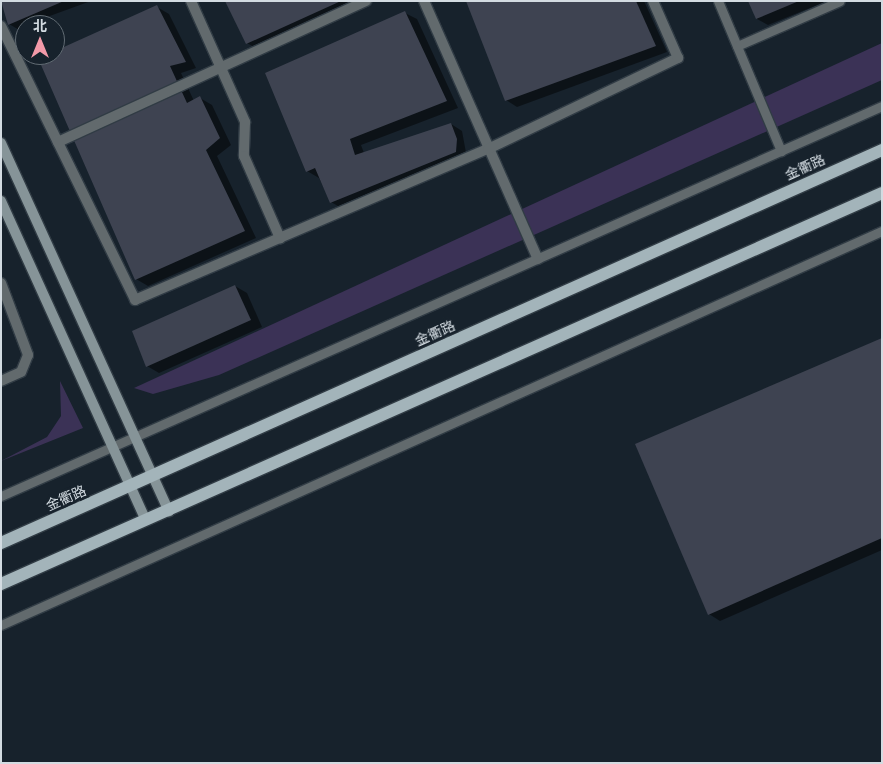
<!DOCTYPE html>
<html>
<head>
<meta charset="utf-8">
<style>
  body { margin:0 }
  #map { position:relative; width:883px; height:764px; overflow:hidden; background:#17222c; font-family:"Roboto Serif","Noto Sans SC",serif }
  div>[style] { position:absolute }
  .green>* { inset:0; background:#3b3256 }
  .shadow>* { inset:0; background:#0007 }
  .building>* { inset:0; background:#3e4351 }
  .roads { filter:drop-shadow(1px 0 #313c45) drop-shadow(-1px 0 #313c45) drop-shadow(0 1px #313c45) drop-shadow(0 -1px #313c45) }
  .lane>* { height:9px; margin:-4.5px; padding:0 4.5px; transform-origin:4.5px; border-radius:4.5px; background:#626a6d }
  .street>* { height:10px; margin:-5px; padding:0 5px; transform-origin:5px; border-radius:5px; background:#626a6d }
  .secondary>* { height:10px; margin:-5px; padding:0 5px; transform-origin:5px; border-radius:5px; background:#869498 }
  .primary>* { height:12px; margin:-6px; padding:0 6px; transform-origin:6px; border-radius:6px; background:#a3b4ba }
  span { translate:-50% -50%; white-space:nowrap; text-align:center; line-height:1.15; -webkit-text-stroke:5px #17222c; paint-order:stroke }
  .street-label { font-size:14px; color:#d3dbe1 }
  .frame { position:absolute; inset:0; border:2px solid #d3dbe1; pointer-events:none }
  .north { position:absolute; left:15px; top:15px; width:50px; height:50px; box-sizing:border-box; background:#17222c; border:1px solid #626c74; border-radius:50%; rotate:0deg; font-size:14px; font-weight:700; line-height:20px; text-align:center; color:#d3dbe1 }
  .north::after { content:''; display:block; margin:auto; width:18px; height:22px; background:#f39aa9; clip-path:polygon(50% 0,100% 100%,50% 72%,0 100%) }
</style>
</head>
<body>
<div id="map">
  <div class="green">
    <div style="clip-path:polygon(882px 43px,882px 80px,219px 375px,153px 394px,134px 388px)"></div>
    <div style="clip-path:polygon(60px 381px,83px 428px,1px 461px,47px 437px,61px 416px)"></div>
  </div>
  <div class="shadow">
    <div style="clip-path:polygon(1px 1px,91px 1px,25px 25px,21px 31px,9px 24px)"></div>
    <div style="clip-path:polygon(226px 1px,368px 1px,259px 50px,247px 43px)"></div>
    <div style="clip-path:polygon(467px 1px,644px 1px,667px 52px,517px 107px,506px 100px)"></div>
    <div style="clip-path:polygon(749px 1px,827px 1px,768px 25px,757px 19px)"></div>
    <div style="clip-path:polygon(157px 7px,169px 14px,196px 68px,181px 73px,194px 101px,200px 98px,212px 105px,231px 145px,217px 156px,256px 238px,148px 286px,136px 279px,40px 59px)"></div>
    <div style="clip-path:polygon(405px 13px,417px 19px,458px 108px,361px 145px,364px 153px,451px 124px,462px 131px,467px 158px,343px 209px,331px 202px,319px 178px,307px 171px)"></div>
    <div style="clip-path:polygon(235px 286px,247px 293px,262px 327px,159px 373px,147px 366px)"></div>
    <div style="clip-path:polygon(882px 339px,882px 550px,720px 621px,709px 614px)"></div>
  </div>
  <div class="building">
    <div style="clip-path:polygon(1px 1px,64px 1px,8px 25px)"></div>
    <div style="clip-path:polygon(225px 1px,341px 1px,246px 44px)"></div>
    <div style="clip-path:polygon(466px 1px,636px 1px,656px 46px,505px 101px)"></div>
    <div style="clip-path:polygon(748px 1px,799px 1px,756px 19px)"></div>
    <div style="clip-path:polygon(157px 5px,186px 62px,170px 66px,187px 103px,200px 96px,220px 138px,206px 150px,245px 231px,135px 280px,38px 58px,55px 55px,55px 51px)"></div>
    <div style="clip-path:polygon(405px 11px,447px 101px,350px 139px,355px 155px,451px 123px,457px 139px,456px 152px,330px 203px,315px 168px,306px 172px,265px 73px)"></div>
    <div style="clip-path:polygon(235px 285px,251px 320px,146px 367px,132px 331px)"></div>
    <div style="clip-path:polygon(882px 338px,882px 538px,708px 615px,635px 444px)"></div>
  </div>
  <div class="roads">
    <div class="lane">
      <div style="left:718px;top:1px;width:163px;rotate:67.2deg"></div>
      <div style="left:737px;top:46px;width:112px;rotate:-23.6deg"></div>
      <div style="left:1px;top:496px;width:963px;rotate:-23.88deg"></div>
      <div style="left:1px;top:625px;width:965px;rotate:-24.1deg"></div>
    </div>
    <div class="street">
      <div style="left:191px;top:1px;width:133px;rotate:65.9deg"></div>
      <div style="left:245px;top:122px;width:34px;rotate:92deg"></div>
      <div style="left:244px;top:156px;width:90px;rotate:66.3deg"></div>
      <div style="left:424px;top:1px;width:282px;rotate:66.2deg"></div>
      <div style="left:1px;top:26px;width:305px;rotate:63.9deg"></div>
      <div style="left:135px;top:300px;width:384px;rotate:-23.2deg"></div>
      <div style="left:488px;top:149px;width:211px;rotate:-25.6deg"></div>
      <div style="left:678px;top:58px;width:62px;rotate:-113.7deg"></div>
      <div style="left:58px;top:142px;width:339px;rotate:-24.6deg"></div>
      <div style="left:1px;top:283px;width:77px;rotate:69.4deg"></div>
      <div style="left:28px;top:355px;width:18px;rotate:112deg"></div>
      <div style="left:21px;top:372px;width:22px;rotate:156deg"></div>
    </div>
    <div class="secondary">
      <div style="left:1px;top:143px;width:405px;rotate:65.5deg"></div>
      <div style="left:1px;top:201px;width:350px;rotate:65.6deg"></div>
    </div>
    <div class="primary">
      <div style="left:1px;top:543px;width:965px;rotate:-24.04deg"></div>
      <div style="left:1px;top:584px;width:964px;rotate:-23.93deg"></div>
    </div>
  </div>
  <div class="street-label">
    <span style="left:805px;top:167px;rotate:-24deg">金衢路</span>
    <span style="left:435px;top:333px;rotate:-24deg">金衢路</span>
    <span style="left:66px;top:498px;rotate:-24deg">金衢路</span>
  </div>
  <div class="frame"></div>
  <div class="north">北</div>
</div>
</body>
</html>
